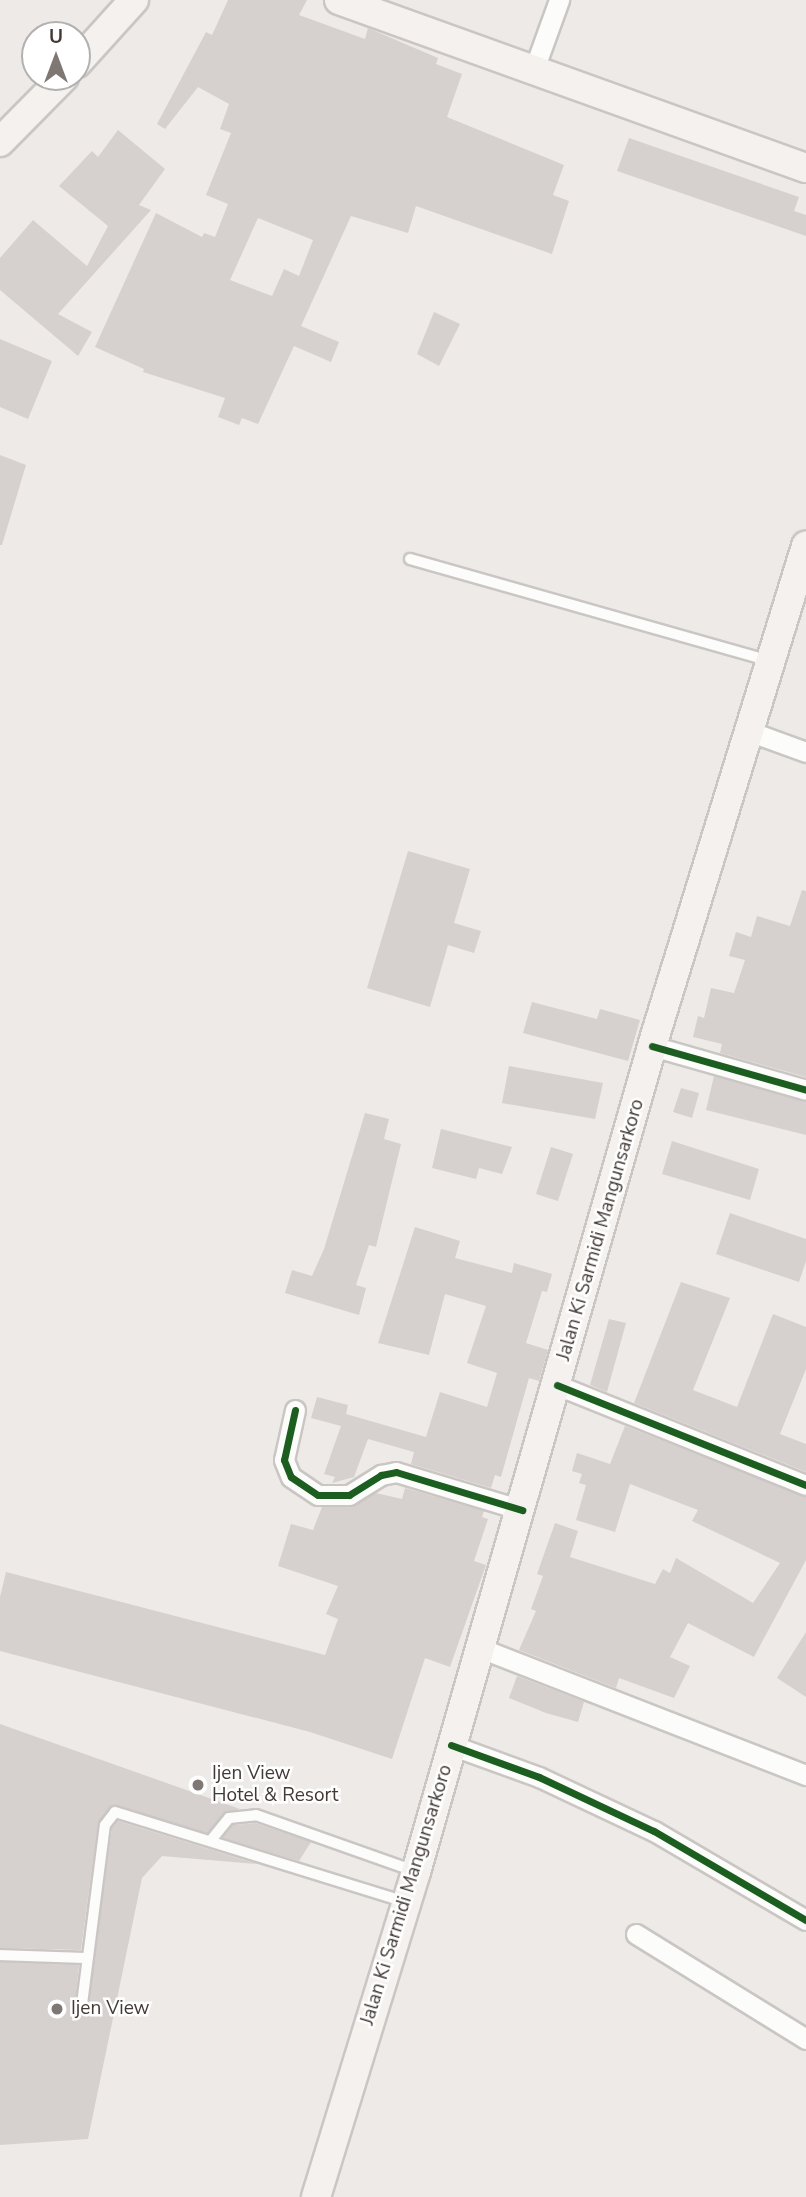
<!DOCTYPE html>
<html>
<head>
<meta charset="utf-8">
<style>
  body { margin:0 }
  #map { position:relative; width:806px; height:2197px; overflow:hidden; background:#eeeae7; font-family:"Nunito Sans",sans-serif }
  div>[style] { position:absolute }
  .building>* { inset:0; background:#d6d1ce }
  .roads { filter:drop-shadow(2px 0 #cac6c3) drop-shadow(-2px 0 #cac6c3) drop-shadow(0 2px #cac6c3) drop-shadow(0 -2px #cac6c3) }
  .service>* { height:10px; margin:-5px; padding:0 5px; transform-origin:5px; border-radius:5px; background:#fcfcfb }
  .minor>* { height:19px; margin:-9.5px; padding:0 9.5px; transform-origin:9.5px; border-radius:9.5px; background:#fcfcfb }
  .secondary>* { height:28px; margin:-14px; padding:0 14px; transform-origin:14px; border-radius:14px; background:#f5f1ee }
  .cycleway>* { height:7px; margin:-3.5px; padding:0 3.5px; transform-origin:3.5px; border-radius:3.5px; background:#1b5e20 }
  .dots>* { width:19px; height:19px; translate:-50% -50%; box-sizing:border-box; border:4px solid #fff; border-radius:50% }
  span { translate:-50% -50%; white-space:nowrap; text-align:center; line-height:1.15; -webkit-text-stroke:5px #fff; paint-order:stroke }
  .street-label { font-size:19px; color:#433935 }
  .poi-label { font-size:19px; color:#433935 }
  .left { translate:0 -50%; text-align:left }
  .north { position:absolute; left:21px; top:21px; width:70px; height:70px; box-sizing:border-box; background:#fff; border:2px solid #b4b0ae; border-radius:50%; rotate:0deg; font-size:19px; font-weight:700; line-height:28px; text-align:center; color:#433935 }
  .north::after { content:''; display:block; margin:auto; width:24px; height:32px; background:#7f7773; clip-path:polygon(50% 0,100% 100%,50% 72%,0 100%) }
</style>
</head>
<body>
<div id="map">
  <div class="building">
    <div style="clip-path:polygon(evenodd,228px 0,307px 0,299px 15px,365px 39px,368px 28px,438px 58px,436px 64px,462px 74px,447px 117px,564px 165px,553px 195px,569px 201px,552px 254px,416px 206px,408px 233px,351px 216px,301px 326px,339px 342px,331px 362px,294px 346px,258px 424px,242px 418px,239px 425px,218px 417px,225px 398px,143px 372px,144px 369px,95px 347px,156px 213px,202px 237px,204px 233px,215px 237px,228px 204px,206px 195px,231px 133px,220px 129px,229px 104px,198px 87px,165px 129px,157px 124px,206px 32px,212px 35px,228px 0,258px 218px,313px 240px,299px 276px,284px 269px,272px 296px,230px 280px,258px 218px)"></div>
    <div style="clip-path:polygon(118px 130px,165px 169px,139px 205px,151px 210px,58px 314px,92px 332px,78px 356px,0 290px,0 258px,33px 220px,87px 266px,108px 226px,59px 186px,92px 151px,98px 157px)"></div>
    <div style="clip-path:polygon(629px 138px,799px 197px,794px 211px,806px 215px,806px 236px,617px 171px)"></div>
    <div style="clip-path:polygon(434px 312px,460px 324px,439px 366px,417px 354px)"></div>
    <div style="clip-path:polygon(0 339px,52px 361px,28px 419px,0 407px)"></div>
    <div style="clip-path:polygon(0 455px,26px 465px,2px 545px,0 545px)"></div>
    <div style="clip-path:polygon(408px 851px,470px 869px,454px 923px,481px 931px,474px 953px,448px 945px,430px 1007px,367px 988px)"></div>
    <div style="clip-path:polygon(802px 890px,806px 891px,806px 1077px,720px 1053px,722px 1044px,693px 1037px,698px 1016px,704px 1018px,711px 988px,734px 993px,745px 960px,729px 956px,736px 932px,751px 937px,757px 916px,790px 926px)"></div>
    <div style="clip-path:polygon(532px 1002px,597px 1019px,600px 1009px,640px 1020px,628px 1061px,523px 1033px)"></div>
    <div style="clip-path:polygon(509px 1066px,603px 1083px,595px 1119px,502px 1103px)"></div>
    <div style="clip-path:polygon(714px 1076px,806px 1102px,806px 1135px,706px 1110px)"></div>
    <div style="clip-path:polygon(681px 1088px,699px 1093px,692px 1118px,673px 1112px)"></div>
    <div style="clip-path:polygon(365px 1113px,389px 1119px,384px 1139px,401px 1144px,376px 1247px,369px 1245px,356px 1285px,366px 1288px,359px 1315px,285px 1293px,292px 1270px,312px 1276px,324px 1249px)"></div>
    <div style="clip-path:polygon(441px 1129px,512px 1147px,502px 1174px,479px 1168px,476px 1179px,432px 1168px)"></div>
    <div style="clip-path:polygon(672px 1141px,759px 1169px,750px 1200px,662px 1174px)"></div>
    <div style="clip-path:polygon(551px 1147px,573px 1154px,558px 1201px,536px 1194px)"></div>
    <div style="clip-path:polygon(730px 1213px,806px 1239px,806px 1261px,799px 1282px,716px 1254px)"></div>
    <div style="clip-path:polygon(415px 1227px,460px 1241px,455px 1258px,512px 1273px,514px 1263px,552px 1274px,547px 1292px,542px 1291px,526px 1343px,548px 1350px,539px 1381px,529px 1378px,501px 1477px,495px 1475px,491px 1488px,411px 1464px,414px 1452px,368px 1439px,354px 1477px,332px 1483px,335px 1477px,324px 1474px,341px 1426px,311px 1418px,317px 1397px,348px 1405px,346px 1414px,426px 1437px,440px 1392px,487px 1407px,497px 1373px,467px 1363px,486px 1306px,445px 1294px,429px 1355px,378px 1343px)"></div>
    <div style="clip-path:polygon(681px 1282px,730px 1298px,693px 1390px,737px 1407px,773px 1314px,806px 1327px,806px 1369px,780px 1434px,806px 1444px,806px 1472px,634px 1403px)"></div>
    <div style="clip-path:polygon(609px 1319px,626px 1323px,607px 1392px,590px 1385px)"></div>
    <div style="clip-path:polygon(625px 1426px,806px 1497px,806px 1560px,754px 1657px,688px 1623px,670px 1657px,690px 1666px,674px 1698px,619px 1678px,616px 1688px,519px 1650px,536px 1611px,531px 1609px,543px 1576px,537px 1574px,555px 1523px,578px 1531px,570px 1557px,655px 1584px,663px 1569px,670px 1573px,676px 1558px,753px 1603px,780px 1563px,692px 1521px,698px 1510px,630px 1484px,615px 1532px,576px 1520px,586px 1485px,579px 1483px,582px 1474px,572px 1471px,577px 1453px,610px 1464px)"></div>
    <div style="clip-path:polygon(405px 1488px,484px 1511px,482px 1517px,488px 1519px,474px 1561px,486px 1565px,450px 1667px,425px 1658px,392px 1759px,310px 1732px,0 1651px,0 1597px,6px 1572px,325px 1655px,338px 1619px,326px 1614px,338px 1586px,278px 1566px,291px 1524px,313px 1530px,322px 1507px,350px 1507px,376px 1493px,402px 1499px)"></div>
    <div style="clip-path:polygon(806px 1632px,806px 1697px,777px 1678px)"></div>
    <div style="clip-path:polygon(517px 1676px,590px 1704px,584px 1702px,578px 1722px,546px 1713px,509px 1698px)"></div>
    <div style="clip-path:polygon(0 1724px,240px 1809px,224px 1813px,207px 1833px,112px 1805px,98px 1824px,81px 1950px,0 1948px)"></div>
    <div style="clip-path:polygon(118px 1821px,257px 1864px,162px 1856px,142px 1878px,88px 2139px,0 2145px,0 1962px,79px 1965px,75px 2006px,80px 2011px,87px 2009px,112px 1828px)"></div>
    <div style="clip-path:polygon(255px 1823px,311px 1842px,299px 1861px,223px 1838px,233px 1825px)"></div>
  </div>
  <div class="roads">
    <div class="service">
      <div style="left:410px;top:559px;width:374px;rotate:15.8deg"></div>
      <div style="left:212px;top:1839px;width:27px;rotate:-51deg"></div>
      <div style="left:229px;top:1818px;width:27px;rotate:-6deg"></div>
      <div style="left:256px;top:1815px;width:168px;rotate:19.5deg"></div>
      <div style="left:0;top:1955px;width:87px;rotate:2deg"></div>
      <div style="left:82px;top:2004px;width:180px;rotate:-82.7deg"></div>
      <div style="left:105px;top:1825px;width:16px;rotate:-52deg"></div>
      <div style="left:115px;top:1812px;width:301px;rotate:17.2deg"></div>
    </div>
    <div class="minor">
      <div style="left:533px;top:72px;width:77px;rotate:-70.1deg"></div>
      <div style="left:751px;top:732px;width:59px;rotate:20deg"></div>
      <div style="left:652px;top:1046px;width:160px;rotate:15.9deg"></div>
      <div style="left:557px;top:1385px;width:268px;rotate:21.9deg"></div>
      <div style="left:295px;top:1410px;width:51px;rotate:102.4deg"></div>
      <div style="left:284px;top:1460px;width:18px;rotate:68deg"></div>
      <div style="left:291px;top:1477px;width:32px;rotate:34deg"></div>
      <div style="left:318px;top:1495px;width:31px"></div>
      <div style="left:349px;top:1495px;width:38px;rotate:-32deg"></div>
      <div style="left:381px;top:1475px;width:15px;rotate:-11deg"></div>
      <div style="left:396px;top:1472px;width:132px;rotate:16.8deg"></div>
      <div style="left:480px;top:1648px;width:350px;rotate:21.3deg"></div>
      <div style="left:451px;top:1745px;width:94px;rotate:20deg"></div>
      <div style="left:539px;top:1777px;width:127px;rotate:25.2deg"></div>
      <div style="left:654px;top:1831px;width:176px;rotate:30.4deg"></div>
      <div style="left:636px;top:1934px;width:200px;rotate:31.7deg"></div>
    </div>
    <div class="secondary">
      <div style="left:339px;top:0;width:496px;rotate:19.8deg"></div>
      <div style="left:77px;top:63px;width:85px;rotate:-47.9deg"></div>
      <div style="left:0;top:142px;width:91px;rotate:-45.4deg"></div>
      <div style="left:316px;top:2197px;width:340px;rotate:-72.9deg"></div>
      <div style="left:416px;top:1872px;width:873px;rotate:-74.04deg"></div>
      <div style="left:656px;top:1033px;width:510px;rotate:-72.88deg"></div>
    </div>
  </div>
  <div class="cycleway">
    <div style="left:652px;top:1046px;width:160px;rotate:15.9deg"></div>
    <div style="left:557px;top:1385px;width:268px;rotate:21.9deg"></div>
    <div style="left:295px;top:1410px;width:51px;rotate:102.4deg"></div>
    <div style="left:284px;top:1460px;width:18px;rotate:68deg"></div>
    <div style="left:291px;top:1477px;width:32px;rotate:34deg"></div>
    <div style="left:318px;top:1495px;width:31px"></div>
    <div style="left:349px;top:1495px;width:38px;rotate:-32deg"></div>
    <div style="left:381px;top:1475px;width:15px;rotate:-11deg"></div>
    <div style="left:396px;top:1472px;width:132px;rotate:16.8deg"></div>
    <div style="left:451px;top:1745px;width:94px;rotate:20deg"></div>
    <div style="left:539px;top:1777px;width:127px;rotate:25.2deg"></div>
    <div style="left:654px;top:1831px;width:176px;rotate:30.4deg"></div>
  </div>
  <div class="dots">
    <div style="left:198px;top:1785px;background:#7f7773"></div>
    <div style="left:57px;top:2009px;background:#7f7773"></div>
  </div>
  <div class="street-label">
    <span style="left:601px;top:1230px;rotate:-74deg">Jalan Ki Sarmidi Mangunsarkoro</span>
    <span style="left:407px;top:1895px;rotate:-73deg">Jalan Ki Sarmidi Mangunsarkoro</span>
  </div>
  <div class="poi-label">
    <span class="left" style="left:212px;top:1785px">Ijen View<br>Hotel &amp; Resort</span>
    <span class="left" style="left:71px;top:2009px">Ijen View</span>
  </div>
  <div class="north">U</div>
</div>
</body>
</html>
